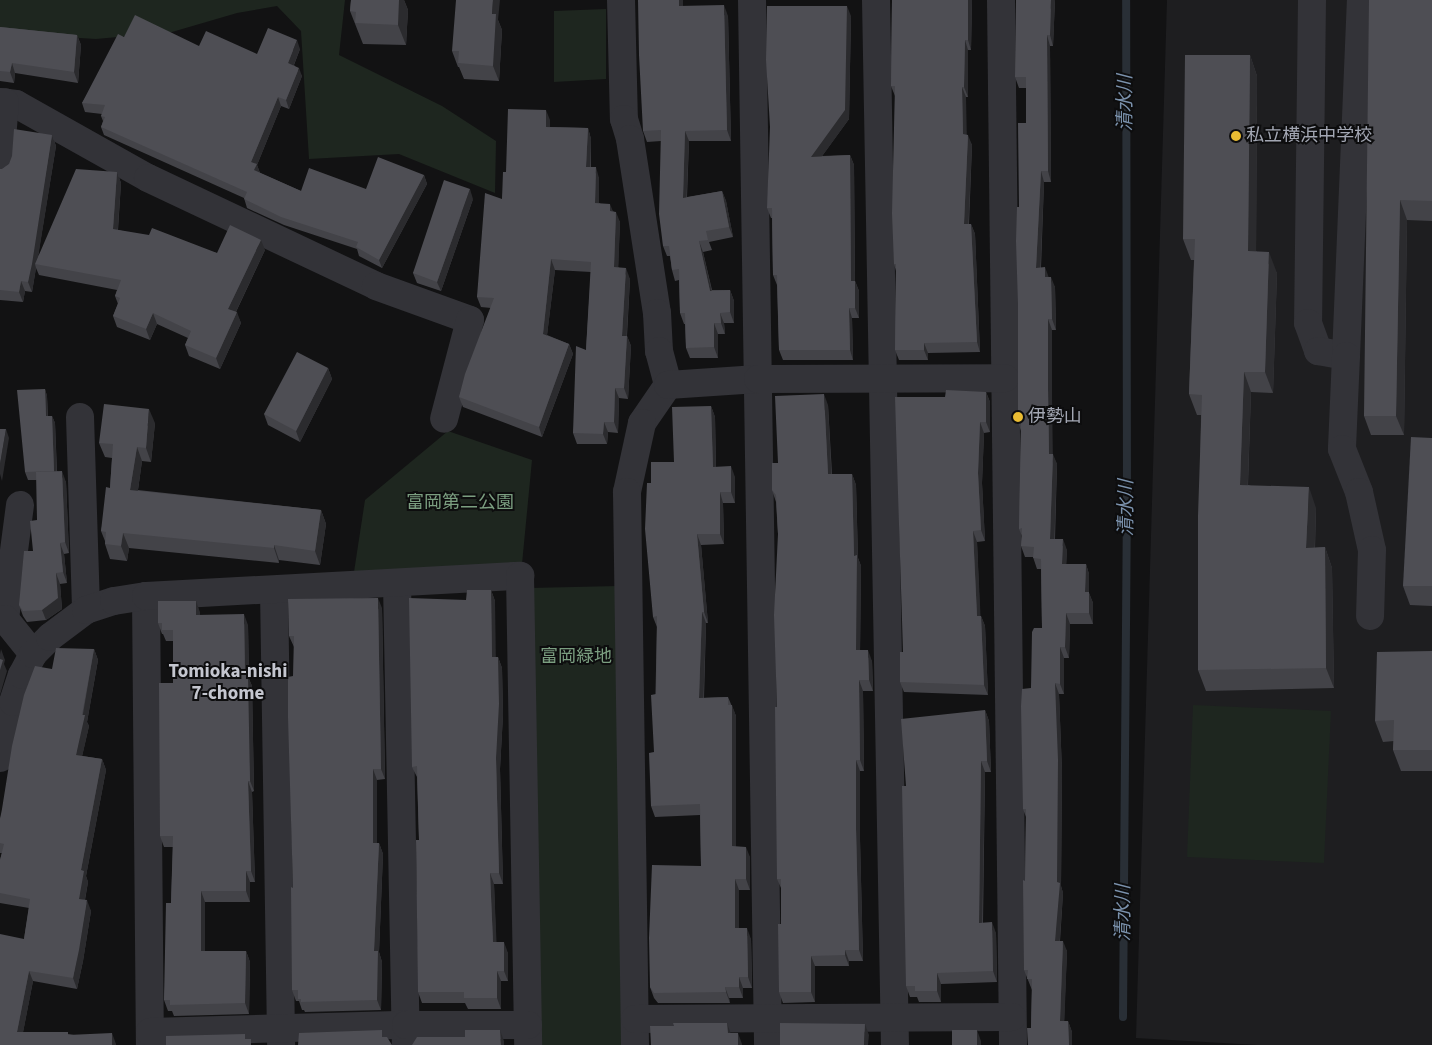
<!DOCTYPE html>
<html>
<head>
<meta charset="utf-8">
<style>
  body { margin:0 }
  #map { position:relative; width:1432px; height:1045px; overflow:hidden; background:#121213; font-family:"Source Sans 3","Noto Sans JP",sans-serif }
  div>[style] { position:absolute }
  .built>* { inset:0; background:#1e1e20 }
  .green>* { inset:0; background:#1e261f }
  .stream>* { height:8px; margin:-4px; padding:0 4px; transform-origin:4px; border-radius:4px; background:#292f36 }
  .minor>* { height:28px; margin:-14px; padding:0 14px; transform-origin:14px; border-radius:14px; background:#333338 }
  .wall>* { inset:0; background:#434348 }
  .shaded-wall>* { inset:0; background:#2b2b2e }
  .building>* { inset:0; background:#4e4e54 }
  .dots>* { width:14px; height:14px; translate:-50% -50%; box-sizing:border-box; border:2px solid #0d0d0e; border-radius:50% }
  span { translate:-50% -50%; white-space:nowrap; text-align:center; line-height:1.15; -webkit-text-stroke:4px #0d0d0e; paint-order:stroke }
  .poi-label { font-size:18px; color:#a3a7b3 }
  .left { translate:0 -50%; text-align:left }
  .park-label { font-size:18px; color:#7b9e80 }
  .water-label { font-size:19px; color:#7b92ad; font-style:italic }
  .neighbourhood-label { font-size:19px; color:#c4c6cf; font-weight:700 }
</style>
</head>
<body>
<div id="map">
  <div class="built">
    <div style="clip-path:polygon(1167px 0,1432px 0,1432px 1045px,1257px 1045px,1136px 1038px)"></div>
  </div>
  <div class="green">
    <div style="clip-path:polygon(0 0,345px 0,339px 55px,442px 106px,496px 141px,495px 193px,399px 154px,309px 159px,301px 31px,277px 6px,237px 13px,172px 32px,96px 39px,0 33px)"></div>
    <div style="clip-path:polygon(606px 9px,606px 79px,554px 82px,554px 11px)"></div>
    <div style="clip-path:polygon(448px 431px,532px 460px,522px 564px,354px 572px,365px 500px)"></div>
    <div style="clip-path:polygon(618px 586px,627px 1045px,541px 1045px,530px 588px)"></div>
    <div style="clip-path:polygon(1193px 705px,1331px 711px,1324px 863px,1187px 857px)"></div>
  </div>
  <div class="stream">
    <div style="left:1123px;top:1017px;width:525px;rotate:-89.56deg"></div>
    <div style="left:1127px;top:492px;width:492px;rotate:-90.1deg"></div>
  </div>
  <div class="minor">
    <div style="left:621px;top:0;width:119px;rotate:88.6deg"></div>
    <div style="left:624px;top:119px;width:21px;rotate:73deg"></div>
    <div style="left:630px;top:139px;width:176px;rotate:81.2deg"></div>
    <div style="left:657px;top:313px;width:38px;rotate:87deg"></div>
    <div style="left:659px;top:351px;width:35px;rotate:75deg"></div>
    <div style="left:668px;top:385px;width:46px;rotate:124.4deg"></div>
    <div style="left:642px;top:423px;width:71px;rotate:102.3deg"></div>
    <div style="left:627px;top:492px;width:553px;rotate:89.17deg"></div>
    <div style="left:752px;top:0;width:1045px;rotate:89.12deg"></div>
    <div style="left:876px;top:0;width:1045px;rotate:88.96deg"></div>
    <div style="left:1001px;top:0;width:1045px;rotate:89.34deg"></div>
    <div style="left:1312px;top:0;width:323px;rotate:90.7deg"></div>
    <div style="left:1308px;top:323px;width:30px;rotate:70deg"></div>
    <div style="left:1318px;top:351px;width:28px;rotate:10deg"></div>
    <div style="left:1346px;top:356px;width:356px;rotate:-87.6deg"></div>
    <div style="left:0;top:102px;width:16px;rotate:7deg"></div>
    <div style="left:16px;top:104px;width:151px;rotate:29.3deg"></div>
    <div style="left:148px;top:178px;width:252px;rotate:25.3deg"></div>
    <div style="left:376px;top:286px;width:100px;rotate:19.9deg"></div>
    <div style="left:470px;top:320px;width:102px;rotate:104.7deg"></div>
    <div style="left:0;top:165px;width:63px;rotate:-85.5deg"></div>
    <div style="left:1346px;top:356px;width:93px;rotate:92.5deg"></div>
    <div style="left:1342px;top:449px;width:46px;rotate:68.4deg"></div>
    <div style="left:1359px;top:492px;width:59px;rotate:77.4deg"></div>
    <div style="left:1372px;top:550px;width:66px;rotate:91.7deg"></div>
    <div style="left:668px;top:385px;width:90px;rotate:-3.8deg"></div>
    <div style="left:758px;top:379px;width:247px;rotate:-0.2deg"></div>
    <div style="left:80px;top:417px;width:193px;rotate:88.2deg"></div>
    <div style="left:20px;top:505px;width:115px;rotate:97.5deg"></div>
    <div style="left:5px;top:619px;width:45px;rotate:51.3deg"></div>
    <div style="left:397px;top:583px;width:462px;rotate:88.9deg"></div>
    <div style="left:274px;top:590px;width:455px;rotate:89.1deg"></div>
    <div style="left:146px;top:596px;width:449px;rotate:89.5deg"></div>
    <div style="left:0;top:758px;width:57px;rotate:-76.9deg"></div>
    <div style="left:13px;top:702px;width:28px;rotate:-72deg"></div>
    <div style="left:22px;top:675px;width:24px;rotate:-62deg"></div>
    <div style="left:33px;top:654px;width:24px;rotate:-45deg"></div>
    <div style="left:50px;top:637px;width:45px;rotate:-36.9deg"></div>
    <div style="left:86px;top:610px;width:29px;rotate:-18deg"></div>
    <div style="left:114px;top:601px;width:32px;rotate:-9deg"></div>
    <div style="left:146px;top:596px;width:375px;rotate:-3.1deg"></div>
    <div style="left:520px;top:576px;width:469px;rotate:89deg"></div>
    <div style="left:635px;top:1019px;width:377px;rotate:-0.3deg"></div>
    <div style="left:150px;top:1032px;width:256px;rotate:-1.6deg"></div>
    <div style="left:406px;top:1025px;width:122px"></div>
  </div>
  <div class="wall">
    <div style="clip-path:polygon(351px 0,404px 0,408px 10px,406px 45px,363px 44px,350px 11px)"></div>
    <div style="clip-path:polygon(892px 0,972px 0,971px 50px,968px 50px,968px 97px,966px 97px,966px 134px,972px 145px,969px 224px,971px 224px,975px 234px,980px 352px,928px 353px,928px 360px,899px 360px,895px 350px,896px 271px,894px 264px,895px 96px,891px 86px)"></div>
    <div style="clip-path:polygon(1055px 0,1053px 46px,1050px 46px,1051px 182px,1044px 182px,1041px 268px,1055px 287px,1056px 330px,1052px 330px,1052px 454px,1057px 464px,1055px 539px,1067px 550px,1066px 564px,1086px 564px,1089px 574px,1089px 593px,1093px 603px,1093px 624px,1070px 624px,1069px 658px,1064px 658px,1064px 694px,1059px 694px,1062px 771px,1061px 886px,1063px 893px,1060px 941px,1067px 951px,1064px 1021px,1068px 1021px,1072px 1032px,1072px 1045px,1028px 1045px,1031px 1028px,1032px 990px,1024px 970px,1026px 817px,1023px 809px,1031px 688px,1042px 628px,1041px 569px,1037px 569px,1033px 557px,1025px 557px,1021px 546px,1022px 536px,1019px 529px,1021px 431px,1018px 422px,1019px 207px,1026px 123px,1026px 88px,1019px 88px,1015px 77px)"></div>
    <div style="clip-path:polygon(1432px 0,1432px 221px,1407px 220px,1404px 435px,1371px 435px,1364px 416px)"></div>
    <div style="clip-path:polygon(683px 6px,728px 16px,731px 141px,689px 141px,687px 197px,722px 191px,726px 201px,733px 237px,709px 242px,712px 250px,703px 252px,712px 290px,730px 290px,734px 301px,734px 323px,724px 323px,725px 334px,718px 334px,718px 358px,690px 358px,686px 348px,685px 324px,684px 324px,680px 313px,679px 280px,675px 281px,672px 270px,670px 256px,667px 256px,663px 246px,661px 141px,647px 142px,643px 131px)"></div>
    <div style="clip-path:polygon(851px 16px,849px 119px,822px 156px,850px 155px,854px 165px,855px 281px,859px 291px,859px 318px,852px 318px,853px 360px,783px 360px,779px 350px,777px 285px,773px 275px,772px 218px,771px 218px,767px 208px)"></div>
    <div style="clip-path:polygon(498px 20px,502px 30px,499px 81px,464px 79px,459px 67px,458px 67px,452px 51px)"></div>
    <div style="clip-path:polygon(0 27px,77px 35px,81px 45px,78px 83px,15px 73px,14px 83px,0 81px)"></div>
    <div style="clip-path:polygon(124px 37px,257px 54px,300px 49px,294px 65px,302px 76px,289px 109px,281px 106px,257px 165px,260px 173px,301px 191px,366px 189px,424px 175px,427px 184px,382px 268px,359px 256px,357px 249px,284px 225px,247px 208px,244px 198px,104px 135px,101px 127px,103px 121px,101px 116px,102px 114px,85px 112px,82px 103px)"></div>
    <div style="clip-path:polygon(1250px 55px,1257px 76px,1256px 251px,1277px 273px,1273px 393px,1251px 392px,1248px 485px,1316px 508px,1315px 548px,1325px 547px,1332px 568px,1334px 688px,1206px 691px,1198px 670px,1201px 415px,1197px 415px,1189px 394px,1194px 260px,1191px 260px,1183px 239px)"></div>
    <div style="clip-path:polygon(550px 120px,550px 127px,588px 128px,591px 139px,591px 167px,599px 178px,599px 203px,613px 211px,620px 222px,618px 267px,630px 279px,627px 336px,631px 346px,628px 399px,619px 398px,618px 433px,608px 432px,607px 444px,577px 444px,573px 433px,586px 350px,591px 272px,555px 270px,547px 335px,569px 344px,573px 354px,542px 437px,463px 407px,459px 397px,491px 308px,481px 307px,477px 297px,502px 199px,506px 172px)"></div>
    <div style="clip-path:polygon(52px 135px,56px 146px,38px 256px,117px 172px,121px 183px,118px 230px,217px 253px,265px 250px,236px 312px,241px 323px,220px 369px,189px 356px,185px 345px,188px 338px,157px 324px,150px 340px,117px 327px,113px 316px,118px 304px,115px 296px,117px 290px,39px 275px,36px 268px,32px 292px,25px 291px,23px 302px,0 300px,0 169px,2px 169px)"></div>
    <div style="clip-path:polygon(473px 199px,441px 291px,417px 283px,413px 273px)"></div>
    <div style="clip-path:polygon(328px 368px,332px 379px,300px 442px,268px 425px,264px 414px)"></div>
    <div style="clip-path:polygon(45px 389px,47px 396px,48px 416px,52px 416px,55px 423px,57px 471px,66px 482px,69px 553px,64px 554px,67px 583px,60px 584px,62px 609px,46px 620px,27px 622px,23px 616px,19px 605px,33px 551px,37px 520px,37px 480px,28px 480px,25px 472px)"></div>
    <div style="clip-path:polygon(986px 392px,990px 402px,990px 432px,984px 433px,982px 483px,985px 541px,977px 542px,980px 616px,981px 616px,985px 626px,988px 695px,904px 692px,900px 682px,903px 652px,945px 397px)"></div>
    <div style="clip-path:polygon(828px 405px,832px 474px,852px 474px,856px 485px,858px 558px,861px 566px,860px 650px,872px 661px,873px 691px,863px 691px,864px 771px,860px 771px,860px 839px,863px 961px,849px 961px,849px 966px,815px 966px,815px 1002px,783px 1003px,779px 992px,781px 924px,781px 888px,777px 879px,778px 534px,776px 502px,772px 490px)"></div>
    <div style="clip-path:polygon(711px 406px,715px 417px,716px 467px,735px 477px,735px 503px,723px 503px,724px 544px,701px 545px,708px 623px,706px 623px,704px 698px,728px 697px,736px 716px,736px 847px,750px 857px,750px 890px,739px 890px,739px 928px,751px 939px,752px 988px,743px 988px,743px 998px,729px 998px,730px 1003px,658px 1003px,654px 998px,650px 987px,701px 866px,700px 815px,655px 817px,651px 806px,654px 752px,657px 627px,653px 617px,674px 462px)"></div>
    <div style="clip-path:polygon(155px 423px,151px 462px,142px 461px,138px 490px,321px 510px,326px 524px,320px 565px,279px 560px,279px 563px,129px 548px,127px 561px,110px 559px,105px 544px,105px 541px,101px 531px,110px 488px,112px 458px,105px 457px,99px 443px)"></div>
    <div style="clip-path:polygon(1432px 438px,1432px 606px,1410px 605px,1403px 586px)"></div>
    <div style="clip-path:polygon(491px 590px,495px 601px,495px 657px,498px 657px,502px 668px,503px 715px,500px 769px,503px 884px,494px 884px,496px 942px,508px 953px,508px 981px,501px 981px,501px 1009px,468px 1009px,465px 1003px,422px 1003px,418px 992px,419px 840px,417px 777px,412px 767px,466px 600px)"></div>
    <div style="clip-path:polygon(382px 608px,385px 779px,377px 780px,377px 843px,379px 843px,383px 854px,379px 952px,382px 962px,381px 1010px,305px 1012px,304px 1010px,302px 1010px,299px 1001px,296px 1001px,292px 990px,294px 647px,289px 636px)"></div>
    <div style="clip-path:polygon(200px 612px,200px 615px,248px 625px,249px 679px,252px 686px,254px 791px,252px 792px,255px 882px,250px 882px,250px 902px,205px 902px,205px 951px,246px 951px,250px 962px,249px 1014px,174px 1016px,172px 1011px,168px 1011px,164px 1000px,171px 903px,173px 847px,164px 847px,160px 836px,173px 683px,173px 641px,166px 641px,163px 634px,162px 634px,158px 623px)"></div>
    <div style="clip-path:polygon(94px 649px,98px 660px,87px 722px,89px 726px,82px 756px,102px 759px,106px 770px,86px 876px,88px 882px,85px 900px,91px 911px,83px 961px,77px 989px,33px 981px,23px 1032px,69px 1034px,116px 1044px,116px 1045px,0 1045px,24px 939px,29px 908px,0 903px,0 860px,2px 853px,0 853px,0 819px,52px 669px)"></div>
    <div style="clip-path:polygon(1432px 651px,1432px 771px,1401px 771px,1393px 750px,1394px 741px,1383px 742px,1375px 721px)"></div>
    <div style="clip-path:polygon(985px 710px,989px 721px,991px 772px,985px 772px,983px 923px,996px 933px,997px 982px,941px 984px,941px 1002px,919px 1002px,917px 997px,910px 997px,906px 986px,906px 786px)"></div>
  </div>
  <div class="shaded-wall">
    <div style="clip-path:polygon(398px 0,404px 0,408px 10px,406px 45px,398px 25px)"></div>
    <div style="clip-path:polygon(493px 0,500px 0,498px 20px,502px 30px,499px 81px,493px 66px,492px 14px)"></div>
    <div style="clip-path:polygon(679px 0,683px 0,683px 16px,679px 6px)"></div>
    <div style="clip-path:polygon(968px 0,972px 0,971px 50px,968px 40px)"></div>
    <div style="clip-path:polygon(1051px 0,1055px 0,1053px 46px,1050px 35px)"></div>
    <div style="clip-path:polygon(724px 5px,728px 16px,731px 141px,727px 130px)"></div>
    <div style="clip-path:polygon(847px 6px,851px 16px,849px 119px,815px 166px,811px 157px)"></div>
    <div style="clip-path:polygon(77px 35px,81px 45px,78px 83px,74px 72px)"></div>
    <div style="clip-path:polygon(1047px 35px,1050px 46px,1051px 182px,1048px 171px)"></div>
    <div style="clip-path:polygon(297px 40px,300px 49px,291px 72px,288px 63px)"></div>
    <div style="clip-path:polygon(965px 40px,968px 50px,968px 97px,964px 87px)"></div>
    <div style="clip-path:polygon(1250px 55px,1257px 76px,1256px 272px,1248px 251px)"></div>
    <div style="clip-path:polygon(12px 63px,15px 73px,14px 83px,10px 72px)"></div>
    <div style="clip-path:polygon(299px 68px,302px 76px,289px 109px,286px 100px)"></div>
    <div style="clip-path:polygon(962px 87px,966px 97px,967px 145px,963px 134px)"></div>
    <div style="clip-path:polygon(278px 97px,281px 106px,257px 165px,260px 173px,257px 179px,251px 162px)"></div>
    <div style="clip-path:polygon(546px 110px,550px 120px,550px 138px,546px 127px)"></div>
    <div style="clip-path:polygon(588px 128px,591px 139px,590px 177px,586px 167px)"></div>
    <div style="clip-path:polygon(685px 131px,689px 141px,686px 209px,683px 198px)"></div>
    <div style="clip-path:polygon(52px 135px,56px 146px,37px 264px,35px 264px,36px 268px,32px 292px,28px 282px)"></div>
    <div style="clip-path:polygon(968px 135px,972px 145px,968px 234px,964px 224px)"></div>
    <div style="clip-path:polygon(850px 155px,854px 165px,855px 291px,851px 281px)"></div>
    <div style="clip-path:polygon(596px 167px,599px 178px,599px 214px,595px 203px)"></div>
    <div style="clip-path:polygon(1041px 171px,1044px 182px,1040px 278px,1036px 268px)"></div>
    <div style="clip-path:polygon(117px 172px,121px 183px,117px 240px,113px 229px)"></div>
    <div style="clip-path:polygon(424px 175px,427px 184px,382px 268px,379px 260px)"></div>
    <div style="clip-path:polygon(470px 189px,473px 199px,441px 291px,437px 282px)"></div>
    <div style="clip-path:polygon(722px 191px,726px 201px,733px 237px,729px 227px)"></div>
    <div style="clip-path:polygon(1400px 200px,1407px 220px,1404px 435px,1396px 416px)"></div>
    <div style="clip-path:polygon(610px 204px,614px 214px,610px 211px)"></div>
    <div style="clip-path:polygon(616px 212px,620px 222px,618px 278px,614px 267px)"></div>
    <div style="clip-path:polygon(971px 224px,975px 234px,980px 352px,977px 342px)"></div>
    <div style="clip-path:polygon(261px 240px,265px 250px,232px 320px,228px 309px)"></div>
    <div style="clip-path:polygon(699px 241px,703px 252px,714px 301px,710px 291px)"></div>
    <div style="clip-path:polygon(1269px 252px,1277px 273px,1273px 393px,1265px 372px)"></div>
    <div style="clip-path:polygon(551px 259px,555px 270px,546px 344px,543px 334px)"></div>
    <div style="clip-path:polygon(1045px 267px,1049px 278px,1045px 277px)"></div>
    <div style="clip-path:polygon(626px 268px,630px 279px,626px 346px,622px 336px)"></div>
    <div style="clip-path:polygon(1051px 277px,1055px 287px,1056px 330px,1052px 319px)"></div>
    <div style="clip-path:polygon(21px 281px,25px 291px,23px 302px,19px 292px)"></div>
    <div style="clip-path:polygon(855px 281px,859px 291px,859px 318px,855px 308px)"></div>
    <div style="clip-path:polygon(730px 290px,734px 301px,734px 323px,730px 312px)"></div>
    <div style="clip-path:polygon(849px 308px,852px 318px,853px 360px,850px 350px)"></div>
    <div style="clip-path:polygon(237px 312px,241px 323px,220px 369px,216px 358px)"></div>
    <div style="clip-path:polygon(153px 313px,157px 324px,150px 340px,146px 329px)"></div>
    <div style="clip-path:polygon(720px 313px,724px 323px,725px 334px,721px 323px)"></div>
    <div style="clip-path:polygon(1048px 319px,1052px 330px,1052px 397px,1053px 464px,1049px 454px,1048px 387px)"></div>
    <div style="clip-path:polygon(714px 323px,718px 334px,718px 358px,714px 347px)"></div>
    <div style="clip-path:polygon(627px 336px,631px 346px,628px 399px,624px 388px)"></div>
    <div style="clip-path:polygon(924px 343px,928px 353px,928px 360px,924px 350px)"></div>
    <div style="clip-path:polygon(569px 344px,573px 354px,542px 437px,539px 427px)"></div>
    <div style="clip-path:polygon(328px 368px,332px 379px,300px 442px,296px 431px)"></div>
    <div style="clip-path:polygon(1244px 372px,1251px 392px,1247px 506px,1240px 485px)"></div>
    <div style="clip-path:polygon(615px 388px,619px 398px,618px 433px,614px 422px)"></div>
    <div style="clip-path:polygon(45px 389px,47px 396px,48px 424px,46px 416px)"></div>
    <div style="clip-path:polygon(986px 392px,990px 402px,990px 432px,986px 422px)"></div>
    <div style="clip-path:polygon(824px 394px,828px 405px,832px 485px,828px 474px)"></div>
    <div style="clip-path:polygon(711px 406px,715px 417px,716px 478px,713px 467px)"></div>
    <div style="clip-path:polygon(149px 409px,155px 423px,151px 462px,146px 448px)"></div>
    <div style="clip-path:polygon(52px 416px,55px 423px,57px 480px,54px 472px)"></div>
    <div style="clip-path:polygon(604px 422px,608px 432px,607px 444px,603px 434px)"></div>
    <div style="clip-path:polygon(980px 422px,984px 433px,982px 483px,985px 541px,981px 530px,978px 473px)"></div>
    <div style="clip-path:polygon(6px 429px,9px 438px,2px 481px,0 474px,0 464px)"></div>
    <div style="clip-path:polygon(137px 447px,142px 461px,136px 504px,130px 490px)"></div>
    <div style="clip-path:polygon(1053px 454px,1057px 464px,1054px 549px,1050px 539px)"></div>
    <div style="clip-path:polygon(731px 466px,735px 477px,735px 503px,731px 492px)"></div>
    <div style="clip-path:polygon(62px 471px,66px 482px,69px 553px,65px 542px)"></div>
    <div style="clip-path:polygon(852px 474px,856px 485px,858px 558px,861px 566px,860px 661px,856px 650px,854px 556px)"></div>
    <div style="clip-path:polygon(1309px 487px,1316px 508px,1314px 568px,1306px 548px)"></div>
    <div style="clip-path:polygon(720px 492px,723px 503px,724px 544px,720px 534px)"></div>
    <div style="clip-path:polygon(321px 510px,326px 524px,320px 565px,315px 551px)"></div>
    <div style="clip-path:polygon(973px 531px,977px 542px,981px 626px,977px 616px)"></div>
    <div style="clip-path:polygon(123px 533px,129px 548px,127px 561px,121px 546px)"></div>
    <div style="clip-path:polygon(697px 534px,701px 545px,708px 623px,704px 612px)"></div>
    <div style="clip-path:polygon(1063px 539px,1067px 550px,1066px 574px,1062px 564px)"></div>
    <div style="clip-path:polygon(60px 543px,64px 554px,67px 583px,63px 572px)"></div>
    <div style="clip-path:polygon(274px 545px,279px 560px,279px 563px,274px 548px)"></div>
    <div style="clip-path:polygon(1325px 547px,1332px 568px,1334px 688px,1326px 668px)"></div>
    <div style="clip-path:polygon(1086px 564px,1089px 574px,1089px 593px,1093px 603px,1093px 624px,1089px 613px,1085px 592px)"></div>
    <div style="clip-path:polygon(56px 573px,60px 584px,62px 609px,46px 620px,42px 610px)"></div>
    <div style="clip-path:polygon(491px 590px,495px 601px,496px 668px,492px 657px)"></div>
    <div style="clip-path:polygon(378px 598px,382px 608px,385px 779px,381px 769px)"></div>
    <div style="clip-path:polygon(196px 601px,200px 612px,200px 626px,196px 615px)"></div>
    <div style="clip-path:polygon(702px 612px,706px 623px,703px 709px,699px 698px)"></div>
    <div style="clip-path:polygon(1066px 613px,1070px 624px,1069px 658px,1065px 647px)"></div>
    <div style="clip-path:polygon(244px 614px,248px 625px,249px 679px,252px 686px,254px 791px,250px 781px,245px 675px)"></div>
    <div style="clip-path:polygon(981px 616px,985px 626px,988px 695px,984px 685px)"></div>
    <div style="clip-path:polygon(1060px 647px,1064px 658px,1064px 694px,1060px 684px)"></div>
    <div style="clip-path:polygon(1px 649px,5px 660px,4px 664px,7px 671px,0 695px,0 654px)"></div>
    <div style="clip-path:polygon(94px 649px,98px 660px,87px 722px,89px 726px,80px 766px,76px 755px)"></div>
    <div style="clip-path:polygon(868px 650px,872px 661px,873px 691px,869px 680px)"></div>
    <div style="clip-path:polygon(498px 657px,502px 668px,503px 715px,500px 769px,503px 884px,499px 873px,496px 758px)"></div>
    <div style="clip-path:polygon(859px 680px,863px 691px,864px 771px,860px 760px)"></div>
    <div style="clip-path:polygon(1055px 683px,1059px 694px,1062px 771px,1061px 886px,1063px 893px,1059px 951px,1055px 941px,1057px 882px)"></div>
    <div style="clip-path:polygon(732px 705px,736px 716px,736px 857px,732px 846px)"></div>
    <div style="clip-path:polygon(985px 710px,989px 721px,991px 772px,987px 761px)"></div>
    <div style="clip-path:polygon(102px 759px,106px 770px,86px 876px,88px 882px,83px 910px,79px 899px,81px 870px)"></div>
    <div style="clip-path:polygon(856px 760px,860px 771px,860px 839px,863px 961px,859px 950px,856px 828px)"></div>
    <div style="clip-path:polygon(981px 761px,985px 772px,982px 934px,979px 923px)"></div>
    <div style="clip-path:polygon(373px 769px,377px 780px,377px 854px,373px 843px)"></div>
    <div style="clip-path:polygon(248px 781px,252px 792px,255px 882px,251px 871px)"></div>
    <div style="clip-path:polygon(379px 843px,383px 854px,379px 952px,382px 962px,381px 1010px,377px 1000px,374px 951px)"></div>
    <div style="clip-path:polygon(746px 847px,750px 857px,750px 890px,746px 879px)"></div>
    <div style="clip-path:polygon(246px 871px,250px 882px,250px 902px,246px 891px)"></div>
    <div style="clip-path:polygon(490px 873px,494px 884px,497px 953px,493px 942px)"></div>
    <div style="clip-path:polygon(735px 879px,739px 890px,739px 939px,735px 928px)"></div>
    <div style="clip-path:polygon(201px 891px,205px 902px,205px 962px,201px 951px)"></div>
    <div style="clip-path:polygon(87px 900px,91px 911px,83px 961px,77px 989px,73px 978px)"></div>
    <div style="clip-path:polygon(992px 922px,996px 933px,997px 982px,993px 971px)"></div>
    <div style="clip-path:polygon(747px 928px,751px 939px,752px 988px,748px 977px)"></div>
    <div style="clip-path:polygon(1063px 941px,1067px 951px,1064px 1032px,1060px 1021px)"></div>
    <div style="clip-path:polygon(504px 942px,508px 953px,508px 981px,504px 971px)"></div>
    <div style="clip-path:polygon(845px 950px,849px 961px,849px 966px,845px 955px)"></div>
    <div style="clip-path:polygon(246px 951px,250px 962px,249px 1014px,245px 1003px)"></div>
    <div style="clip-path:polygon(811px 956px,815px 966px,815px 1002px,811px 992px)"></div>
    <div style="clip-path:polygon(29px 971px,33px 981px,21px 1043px,17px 1032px)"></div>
    <div style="clip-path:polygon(497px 971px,501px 981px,501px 1009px,497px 998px)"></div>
    <div style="clip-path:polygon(937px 973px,941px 984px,941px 1002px,937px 991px)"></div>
    <div style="clip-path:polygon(739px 977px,743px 988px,743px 998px,739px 987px)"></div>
    <div style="clip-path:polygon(725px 987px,729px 998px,730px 1003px,726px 992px)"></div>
    <div style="clip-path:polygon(1068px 1021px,1072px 1032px,1072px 1045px,1069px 1045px)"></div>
    <div style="clip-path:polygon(727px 1023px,731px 1034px,728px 1033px)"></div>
    <div style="clip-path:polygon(865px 1024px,869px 1035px,868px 1045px,864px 1045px)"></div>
    <div style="clip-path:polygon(500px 1030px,504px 1041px,504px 1045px,501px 1045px)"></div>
    <div style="clip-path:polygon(977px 1030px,981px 1041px,981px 1045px,977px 1045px)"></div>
    <div style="clip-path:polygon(112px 1033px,116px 1044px,116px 1045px,112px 1045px)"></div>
    <div style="clip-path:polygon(738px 1033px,742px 1044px,742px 1045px,738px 1045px)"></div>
  </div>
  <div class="building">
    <div style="clip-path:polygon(351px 0,399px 0,398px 25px,355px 23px,356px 12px,350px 11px)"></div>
    <div style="clip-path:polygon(456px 0,493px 0,492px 14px,496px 14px,493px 66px,458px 63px,459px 51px,452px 51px)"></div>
    <div style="clip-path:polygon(638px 0,679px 0,679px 6px,724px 5px,727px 130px,685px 131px,683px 198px,722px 191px,729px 227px,706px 231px,708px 240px,699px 241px,710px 291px,730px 290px,730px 312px,720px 313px,721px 323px,714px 323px,714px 347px,686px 348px,685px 313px,680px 313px,679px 269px,672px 270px,669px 246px,663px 246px,659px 214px,661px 130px,643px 131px,639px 55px)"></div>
    <div style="clip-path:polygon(892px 0,968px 0,968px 40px,965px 40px,964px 87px,962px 87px,963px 134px,968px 135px,964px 224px,971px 224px,977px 342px,924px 343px,924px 350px,895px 350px,896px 264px,894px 264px,892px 213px,895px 86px,891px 86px)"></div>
    <div style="clip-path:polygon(1016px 0,1051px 0,1050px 35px,1047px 35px,1048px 171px,1041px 171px,1036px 268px,1045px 267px,1045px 277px,1051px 277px,1052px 319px,1048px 319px,1048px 387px,1049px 454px,1053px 454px,1050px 539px,1063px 539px,1062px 564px,1086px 564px,1085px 592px,1089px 592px,1089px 613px,1066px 613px,1065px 647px,1060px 647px,1060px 684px,1055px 683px,1058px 760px,1057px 882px,1060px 883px,1055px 941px,1063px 941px,1060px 1021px,1068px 1021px,1069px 1045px,1028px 1045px,1027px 1028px,1031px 1028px,1032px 979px,1027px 979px,1028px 970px,1024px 970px,1023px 880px,1025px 881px,1026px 809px,1023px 809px,1021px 706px,1022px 689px,1031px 688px,1032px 632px,1034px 628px,1042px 628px,1041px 559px,1033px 558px,1034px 547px,1021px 546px,1022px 528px,1019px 529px,1021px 421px,1018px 422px,1018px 304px,1016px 241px,1017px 207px,1019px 207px,1018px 123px,1026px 123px,1026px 77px,1015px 77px)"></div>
    <div style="clip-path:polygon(1369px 0,1432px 0,1432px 201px,1400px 200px,1396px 416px,1364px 416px)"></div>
    <div style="clip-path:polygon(767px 6px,847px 6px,845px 110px,811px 157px,850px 155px,851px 281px,855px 281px,855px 308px,849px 308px,850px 350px,779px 350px,777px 275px,773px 275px,772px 208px,767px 208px,770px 127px,766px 60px)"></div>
    <div style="clip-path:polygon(135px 15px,199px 46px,206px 31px,257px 54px,268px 28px,297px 40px,288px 63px,299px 68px,286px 100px,278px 97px,251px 162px,257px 164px,254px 170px,301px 191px,309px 168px,366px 189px,378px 157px,424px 175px,379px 260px,356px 247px,358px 242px,281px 217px,244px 199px,247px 192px,101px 127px,105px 117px,101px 116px,105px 105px,82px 103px,118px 34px,124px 37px)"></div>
    <div style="clip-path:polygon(0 27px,77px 35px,74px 72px,12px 63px,10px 72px,0 71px)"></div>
    <div style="clip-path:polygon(1185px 55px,1250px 55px,1248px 251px,1269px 252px,1265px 372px,1244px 372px,1240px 485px,1309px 487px,1306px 548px,1325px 547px,1326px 668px,1198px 670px,1198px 516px,1202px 395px,1189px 394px,1195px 239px,1183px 239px)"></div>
    <div style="clip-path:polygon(508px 109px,546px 110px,546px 127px,588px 128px,586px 167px,596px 167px,595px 203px,610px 204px,610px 211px,616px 212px,614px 267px,626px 268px,622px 336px,627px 336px,624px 388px,615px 388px,614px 422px,604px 422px,603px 434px,573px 433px,576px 346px,586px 350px,591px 262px,551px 259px,543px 334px,569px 344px,539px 427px,459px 397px,465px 374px,494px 298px,477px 297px,485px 193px,502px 199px,503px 172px,506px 172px)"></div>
    <div style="clip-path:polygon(14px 129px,52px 135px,32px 264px,28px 282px,21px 281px,19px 292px,0 290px,0 169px,2px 169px,9px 164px,12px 156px)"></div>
    <div style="clip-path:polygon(76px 169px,117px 172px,113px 229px,149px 235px,152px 228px,217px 253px,230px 225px,261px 240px,228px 309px,237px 312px,216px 358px,185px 345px,191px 331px,153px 313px,146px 329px,113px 316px,120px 298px,115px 296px,121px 280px,35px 264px)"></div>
    <div style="clip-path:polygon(444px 180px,470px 189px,437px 282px,413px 273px)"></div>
    <div style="clip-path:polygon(297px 352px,328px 368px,296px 431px,264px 414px)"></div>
    <div style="clip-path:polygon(45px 389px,46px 416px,52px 416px,54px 471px,25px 472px,17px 390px)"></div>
    <div style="clip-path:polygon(946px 390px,986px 392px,986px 422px,980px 422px,978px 473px,981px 530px,973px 531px,977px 616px,981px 616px,984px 685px,900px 682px,900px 652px,903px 652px,895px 397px,945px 397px)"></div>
    <div style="clip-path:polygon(824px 394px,828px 474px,852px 474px,854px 556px,857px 555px,856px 650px,868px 650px,869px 680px,859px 680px,860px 760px,856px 760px,856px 828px,859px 950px,845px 950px,845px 955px,811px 956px,811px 992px,779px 992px,778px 924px,781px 924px,781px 879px,777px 879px,775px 707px,777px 707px,774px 615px,778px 534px,776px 495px,772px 490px,772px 463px,778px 463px,775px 396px)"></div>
    <div style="clip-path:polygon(104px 404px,149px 409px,146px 448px,137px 447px,130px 490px,321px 510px,315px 551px,274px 545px,274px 548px,123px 533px,121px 546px,105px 544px,106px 532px,101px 531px,106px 487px,110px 488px,113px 444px,99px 443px)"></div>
    <div style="clip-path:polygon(711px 406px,713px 467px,731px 466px,731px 492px,720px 492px,720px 534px,697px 534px,704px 612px,702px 612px,699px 698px,728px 697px,728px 705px,732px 705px,732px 846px,746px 847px,746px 879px,735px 879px,735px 928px,747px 928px,748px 977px,739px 977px,739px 987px,725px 987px,726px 992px,654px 993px,650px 987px,649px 938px,652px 865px,701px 866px,700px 804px,651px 806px,649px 753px,654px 752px,651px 695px,656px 694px,657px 616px,653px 617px,645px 529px,647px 483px,651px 483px,651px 462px,674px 462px,672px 407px)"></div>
    <div style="clip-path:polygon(0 429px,6px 429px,0 464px)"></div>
    <div style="clip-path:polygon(1411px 437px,1432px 438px,1432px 586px,1403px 586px)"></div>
    <div style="clip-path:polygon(62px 471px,65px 542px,60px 543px,63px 572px,56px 573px,58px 598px,42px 610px,23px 611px,19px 605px,24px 551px,33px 551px,30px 521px,37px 520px,36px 472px)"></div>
    <div style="clip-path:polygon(467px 590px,491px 590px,492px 657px,498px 657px,499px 704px,496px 758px,499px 873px,490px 873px,493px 942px,504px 942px,504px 971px,497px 971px,497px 998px,464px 998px,464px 992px,418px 992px,416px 840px,419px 840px,417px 766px,412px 767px,409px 598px,466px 600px)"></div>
    <div style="clip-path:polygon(378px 598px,381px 769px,373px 769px,373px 843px,379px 843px,374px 951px,378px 951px,377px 1000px,301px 1002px,301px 999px,298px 999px,298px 990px,292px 990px,291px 887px,293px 888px,288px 717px,288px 677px,293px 676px,294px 636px,289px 636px,288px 599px)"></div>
    <div style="clip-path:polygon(158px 601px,196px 601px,196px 615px,244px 614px,245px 675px,248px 675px,250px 781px,248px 781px,251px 871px,246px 871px,246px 891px,201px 891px,201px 951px,246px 951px,245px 1003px,170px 1005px,170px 1000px,164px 1000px,166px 903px,171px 903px,173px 836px,160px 836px,159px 683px,173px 683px,173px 630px,162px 630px,162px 623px,158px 623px)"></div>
    <div style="clip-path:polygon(56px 648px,94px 649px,82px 715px,85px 715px,76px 755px,102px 759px,81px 870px,84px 871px,79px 899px,87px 900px,79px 950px,73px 978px,29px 971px,17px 1032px,68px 1032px,68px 1035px,112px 1033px,112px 1045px,0 1045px,0 934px,24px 939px,30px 899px,0 893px,0 860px,4px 844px,0 843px,0 819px,2px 809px,12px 746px,24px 695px,35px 666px,52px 669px)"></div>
    <div style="clip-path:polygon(1432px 651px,1432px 750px,1393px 750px,1394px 720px,1375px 721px,1377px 652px)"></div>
    <div style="clip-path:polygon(0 659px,3px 660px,0 670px)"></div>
    <div style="clip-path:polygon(985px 710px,987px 761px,981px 761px,979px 923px,992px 922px,993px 971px,937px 973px,937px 991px,915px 991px,915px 986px,906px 986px,902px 786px,906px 786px,901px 719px)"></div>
    <div style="clip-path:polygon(673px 1023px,727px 1023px,728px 1033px,738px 1033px,738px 1045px,651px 1045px,650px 1026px,674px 1026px)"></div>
    <div style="clip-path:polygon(780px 1023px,865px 1024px,864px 1045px,780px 1045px)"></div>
    <div style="clip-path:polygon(382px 1030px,382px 1037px,387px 1037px,392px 1045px,298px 1045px,299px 1033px)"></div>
    <div style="clip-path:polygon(465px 1030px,500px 1030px,501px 1045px,412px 1045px,417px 1037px,465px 1037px)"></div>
    <div style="clip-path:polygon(952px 1030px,977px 1030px,977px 1045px,952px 1045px)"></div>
    <div style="clip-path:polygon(245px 1034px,245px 1039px,251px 1039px,251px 1045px,166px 1045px,166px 1036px)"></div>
  </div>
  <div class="dots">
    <div style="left:1236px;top:136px;background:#eabc33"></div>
    <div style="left:1018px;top:417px;background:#eabc33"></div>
  </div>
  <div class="poi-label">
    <span class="left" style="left:1246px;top:136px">私立横浜中学校</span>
    <span class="left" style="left:1028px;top:417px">伊勢山</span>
  </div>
  <div class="park-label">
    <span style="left:460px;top:503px">富岡第二公園</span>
    <span style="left:576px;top:657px">富岡緑地</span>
  </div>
  <div class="water-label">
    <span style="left:1126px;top:103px;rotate:-90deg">清水川</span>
    <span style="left:1127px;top:508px;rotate:-90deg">清水川</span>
    <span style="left:1124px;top:913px;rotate:-90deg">清水川</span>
  </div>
  <div class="neighbourhood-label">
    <span style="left:228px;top:683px">Tomioka-nishi<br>7-chome</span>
  </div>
</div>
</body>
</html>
